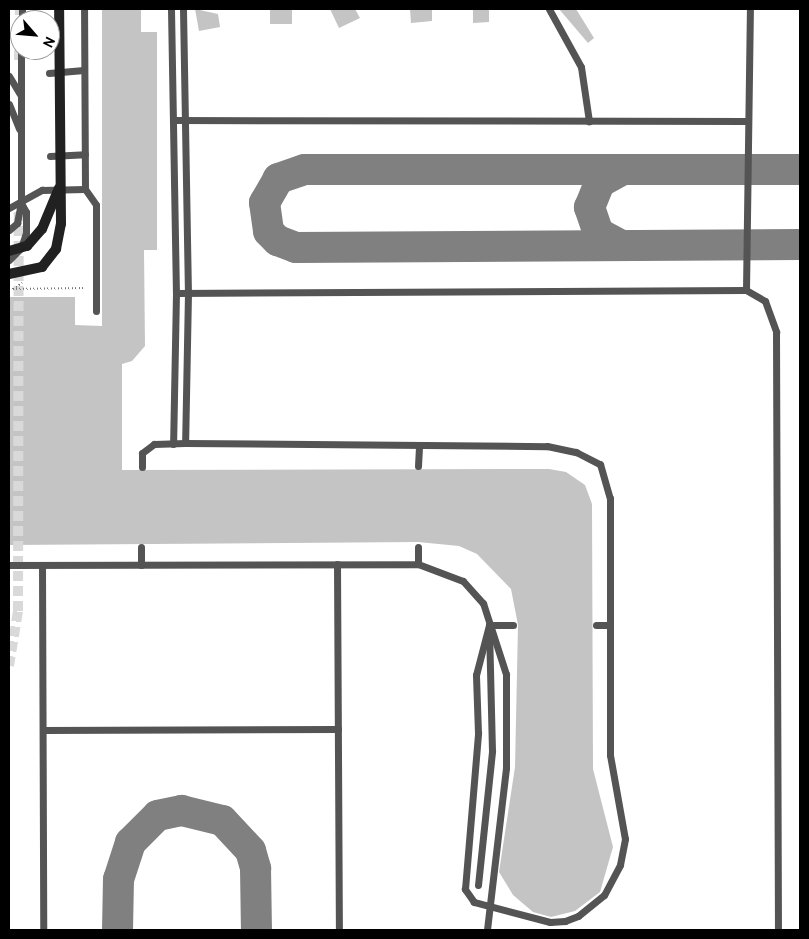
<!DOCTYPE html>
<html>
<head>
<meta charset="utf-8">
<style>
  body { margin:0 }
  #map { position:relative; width:809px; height:939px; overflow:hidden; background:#fff; font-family:Overpass,sans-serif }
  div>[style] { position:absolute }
  .taxiway>* { height:31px; margin:-15.5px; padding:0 15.5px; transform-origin:15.5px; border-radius:15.5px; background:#808080 }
  .building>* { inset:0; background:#c4c4c4 }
  .street-tunnel>* { height:10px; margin-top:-5px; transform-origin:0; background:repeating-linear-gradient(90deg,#d9d9d9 0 10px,transparent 0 15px) }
  .path>* { height:2px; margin-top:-1px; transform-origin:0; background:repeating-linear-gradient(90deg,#767676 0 1px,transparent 0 3.5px) }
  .lane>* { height:7px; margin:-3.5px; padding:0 3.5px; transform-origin:3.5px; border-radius:3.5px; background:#545454 }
  .secondary>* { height:10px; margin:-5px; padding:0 5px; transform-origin:5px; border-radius:5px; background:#212121 }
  span { translate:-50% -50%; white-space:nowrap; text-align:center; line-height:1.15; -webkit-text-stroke:4.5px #fff; paint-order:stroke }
  .frame { position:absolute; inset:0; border:10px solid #000; pointer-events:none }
  .north { position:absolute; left:10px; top:10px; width:50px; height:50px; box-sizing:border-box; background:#fff; border:1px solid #999; border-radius:50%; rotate:117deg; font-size:14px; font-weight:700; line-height:20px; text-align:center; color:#000 }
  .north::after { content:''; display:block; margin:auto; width:18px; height:22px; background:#000; clip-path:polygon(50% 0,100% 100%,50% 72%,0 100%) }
</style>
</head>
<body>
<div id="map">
  <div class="taxiway">
    <div style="left:800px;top:169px;width:496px;rotate:180deg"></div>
    <div style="left:304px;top:169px;width:28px;rotate:161deg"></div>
    <div style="left:278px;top:178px;width:28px;rotate:120deg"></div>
    <div style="left:264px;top:202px;width:29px;rotate:82deg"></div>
    <div style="left:268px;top:231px;width:13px;rotate:45deg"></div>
    <div style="left:277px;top:240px;width:19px;rotate:21deg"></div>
    <div style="left:295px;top:247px;width:505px;rotate:-0.34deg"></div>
    <div style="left:621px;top:245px;width:26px;rotate:-152deg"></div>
    <div style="left:598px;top:233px;width:28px;rotate:-109deg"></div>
    <div style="left:589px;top:207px;width:27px;rotate:-68deg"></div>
    <div style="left:599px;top:182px;width:26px;rotate:-29deg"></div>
    <div style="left:117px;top:930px;width:51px;rotate:-88.9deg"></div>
    <div style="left:118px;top:879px;width:39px;rotate:-72deg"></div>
    <div style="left:130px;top:842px;width:38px;rotate:-45deg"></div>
    <div style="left:157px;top:815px;width:25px;rotate:-12deg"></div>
    <div style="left:181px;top:810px;width:42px;rotate:13.7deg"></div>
    <div style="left:222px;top:820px;width:41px;rotate:47deg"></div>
    <div style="left:250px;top:850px;width:19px;rotate:74deg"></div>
    <div style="left:255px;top:868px;width:62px;rotate:89.1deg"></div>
  </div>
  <div class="building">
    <div style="clip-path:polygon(102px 9px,141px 9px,141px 32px,157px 32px,157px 250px,144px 250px,145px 346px,132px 361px,122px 364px,122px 470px,549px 469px,566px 472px,585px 485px,592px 504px,593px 769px,613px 847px,600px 892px,575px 911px,551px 917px,533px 912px,513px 895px,499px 872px,515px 767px,518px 625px,511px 589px,477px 554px,459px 546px,418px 542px,9px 545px,9px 297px,75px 297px,75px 325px,102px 326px)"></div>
    <div style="clip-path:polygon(195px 9px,218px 14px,220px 27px,199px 31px)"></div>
    <div style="clip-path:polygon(270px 9px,292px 9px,292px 24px,270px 24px)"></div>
    <div style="clip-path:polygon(330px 9px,355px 9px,360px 18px,339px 28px)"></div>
    <div style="clip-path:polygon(410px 9px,432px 9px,432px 21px,411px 23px)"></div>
    <div style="clip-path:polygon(473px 9px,489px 9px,489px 22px,473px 23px)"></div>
    <div style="clip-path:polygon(559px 9px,576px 9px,594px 38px,588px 43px)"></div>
  </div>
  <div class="street-tunnel">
    <div style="left:19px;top:60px;width:50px;rotate:-88.9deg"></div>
    <div style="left:9px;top:666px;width:56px;rotate:-80.7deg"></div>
    <div style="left:18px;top:611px;width:399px;rotate:-89.9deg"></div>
  </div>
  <div class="path">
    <div style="left:9px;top:289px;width:77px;rotate:-0.7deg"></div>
    <div style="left:13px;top:289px;width:11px;rotate:-34deg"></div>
  </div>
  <div class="lane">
    <div style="left:171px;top:9px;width:284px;rotate:89deg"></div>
    <div style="left:176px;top:293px;width:151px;rotate:91.1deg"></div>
    <div style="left:183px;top:9px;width:284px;rotate:89deg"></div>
    <div style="left:188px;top:293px;width:150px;rotate:91.1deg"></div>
    <div style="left:549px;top:9px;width:66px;rotate:61.1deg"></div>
    <div style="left:581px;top:67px;width:55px;rotate:81.6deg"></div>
    <div style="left:22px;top:20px;width:11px;rotate:-90deg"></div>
    <div style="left:49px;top:73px;width:35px;rotate:-5deg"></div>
    <div style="left:9px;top:76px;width:21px;rotate:59deg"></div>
    <div style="left:9px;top:104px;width:27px;rotate:68deg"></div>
    <div style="left:174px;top:120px;width:572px;rotate:0.1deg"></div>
    <div style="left:50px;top:156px;width:35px;rotate:-3deg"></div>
    <div style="left:85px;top:189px;width:19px;rotate:55deg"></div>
    <div style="left:96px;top:205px;width:106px;rotate:90deg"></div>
    <div style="left:9px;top:208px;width:38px;rotate:-29deg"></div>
    <div style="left:42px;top:190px;width:43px;rotate:-1.3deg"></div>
    <div style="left:85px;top:189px;width:180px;rotate:-90.3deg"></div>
    <div style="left:9px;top:230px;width:11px;rotate:-41deg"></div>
    <div style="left:17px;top:223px;width:21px;rotate:-79deg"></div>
    <div style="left:21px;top:202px;width:152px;rotate:-90deg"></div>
    <div style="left:9px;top:260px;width:17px;rotate:-45deg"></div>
    <div style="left:21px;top:248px;width:16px;rotate:-72deg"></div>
    <div style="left:26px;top:233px;width:21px;rotate:-90deg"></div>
    <div style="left:26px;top:212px;width:10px;rotate:-119deg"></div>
    <div style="left:746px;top:290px;width:281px;rotate:-89.2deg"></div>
    <div style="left:176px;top:293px;width:570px;rotate:-0.3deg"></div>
    <div style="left:746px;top:290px;width:22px;rotate:30deg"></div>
    <div style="left:765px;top:301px;width:33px;rotate:70deg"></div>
    <div style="left:776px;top:332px;width:598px;rotate:89.81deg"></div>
    <div style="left:418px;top:466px;width:21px;rotate:-87deg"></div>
    <div style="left:142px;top:467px;width:14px;rotate:-90deg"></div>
    <div style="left:142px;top:453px;width:15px;rotate:-37deg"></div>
    <div style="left:154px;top:444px;width:31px;rotate:-2deg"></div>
    <div style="left:185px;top:443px;width:362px;rotate:0.5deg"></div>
    <div style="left:547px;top:446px;width:30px;rotate:12deg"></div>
    <div style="left:576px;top:452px;width:27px;rotate:27deg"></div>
    <div style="left:600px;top:464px;width:35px;rotate:74deg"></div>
    <div style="left:610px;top:498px;width:257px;rotate:90deg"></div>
    <div style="left:610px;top:755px;width:85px;rotate:79.9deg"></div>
    <div style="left:625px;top:839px;width:26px;rotate:101deg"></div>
    <div style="left:620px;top:865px;width:34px;rotate:118deg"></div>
    <div style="left:604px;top:895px;width:33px;rotate:141deg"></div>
    <div style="left:578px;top:916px;width:14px;rotate:159deg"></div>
    <div style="left:565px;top:921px;width:15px;rotate:176deg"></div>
    <div style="left:550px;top:922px;width:79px;rotate:-165.3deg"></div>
    <div style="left:474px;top:902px;width:16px;rotate:-125deg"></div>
    <div style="left:465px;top:889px;width:157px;rotate:-85.2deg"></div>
    <div style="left:478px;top:733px;width:58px;rotate:-92deg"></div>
    <div style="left:476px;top:675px;width:52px;rotate:-75.4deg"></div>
    <div style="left:337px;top:564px;width:366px;rotate:89.7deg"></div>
    <div style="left:418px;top:564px;width:17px;rotate:-90deg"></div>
    <div style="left:9px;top:565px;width:409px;rotate:-0.1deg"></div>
    <div style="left:418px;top:564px;width:48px;rotate:20.7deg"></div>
    <div style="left:463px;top:581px;width:30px;rotate:48deg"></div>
    <div style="left:483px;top:603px;width:75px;rotate:72.1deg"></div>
    <div style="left:506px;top:674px;width:94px;rotate:90deg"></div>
    <div style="left:506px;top:768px;width:163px;rotate:96.7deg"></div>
    <div style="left:42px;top:565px;width:365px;rotate:89.8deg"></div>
    <div style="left:141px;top:565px;width:18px;rotate:-90deg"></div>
    <div style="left:489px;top:625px;width:24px"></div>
    <div style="left:596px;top:625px;width:14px"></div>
    <div style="left:43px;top:730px;width:295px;rotate:-0.2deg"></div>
    <div style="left:478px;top:885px;width:135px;rotate:-84deg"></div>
    <div style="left:492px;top:751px;width:120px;rotate:-91.4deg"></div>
  </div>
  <div class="secondary">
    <div style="left:9px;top:251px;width:19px;rotate:-16deg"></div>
    <div style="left:27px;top:246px;width:23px;rotate:-49deg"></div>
    <div style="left:42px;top:229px;width:44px;rotate:-67.5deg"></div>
    <div style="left:9px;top:274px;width:34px;rotate:-12deg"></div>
    <div style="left:42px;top:267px;width:23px;rotate:-52deg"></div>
    <div style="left:56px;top:249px;width:25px;rotate:-79deg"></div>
    <div style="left:61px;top:224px;width:215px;rotate:-90.5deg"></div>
  </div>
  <div class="frame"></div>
  <div class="north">N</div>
</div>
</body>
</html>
